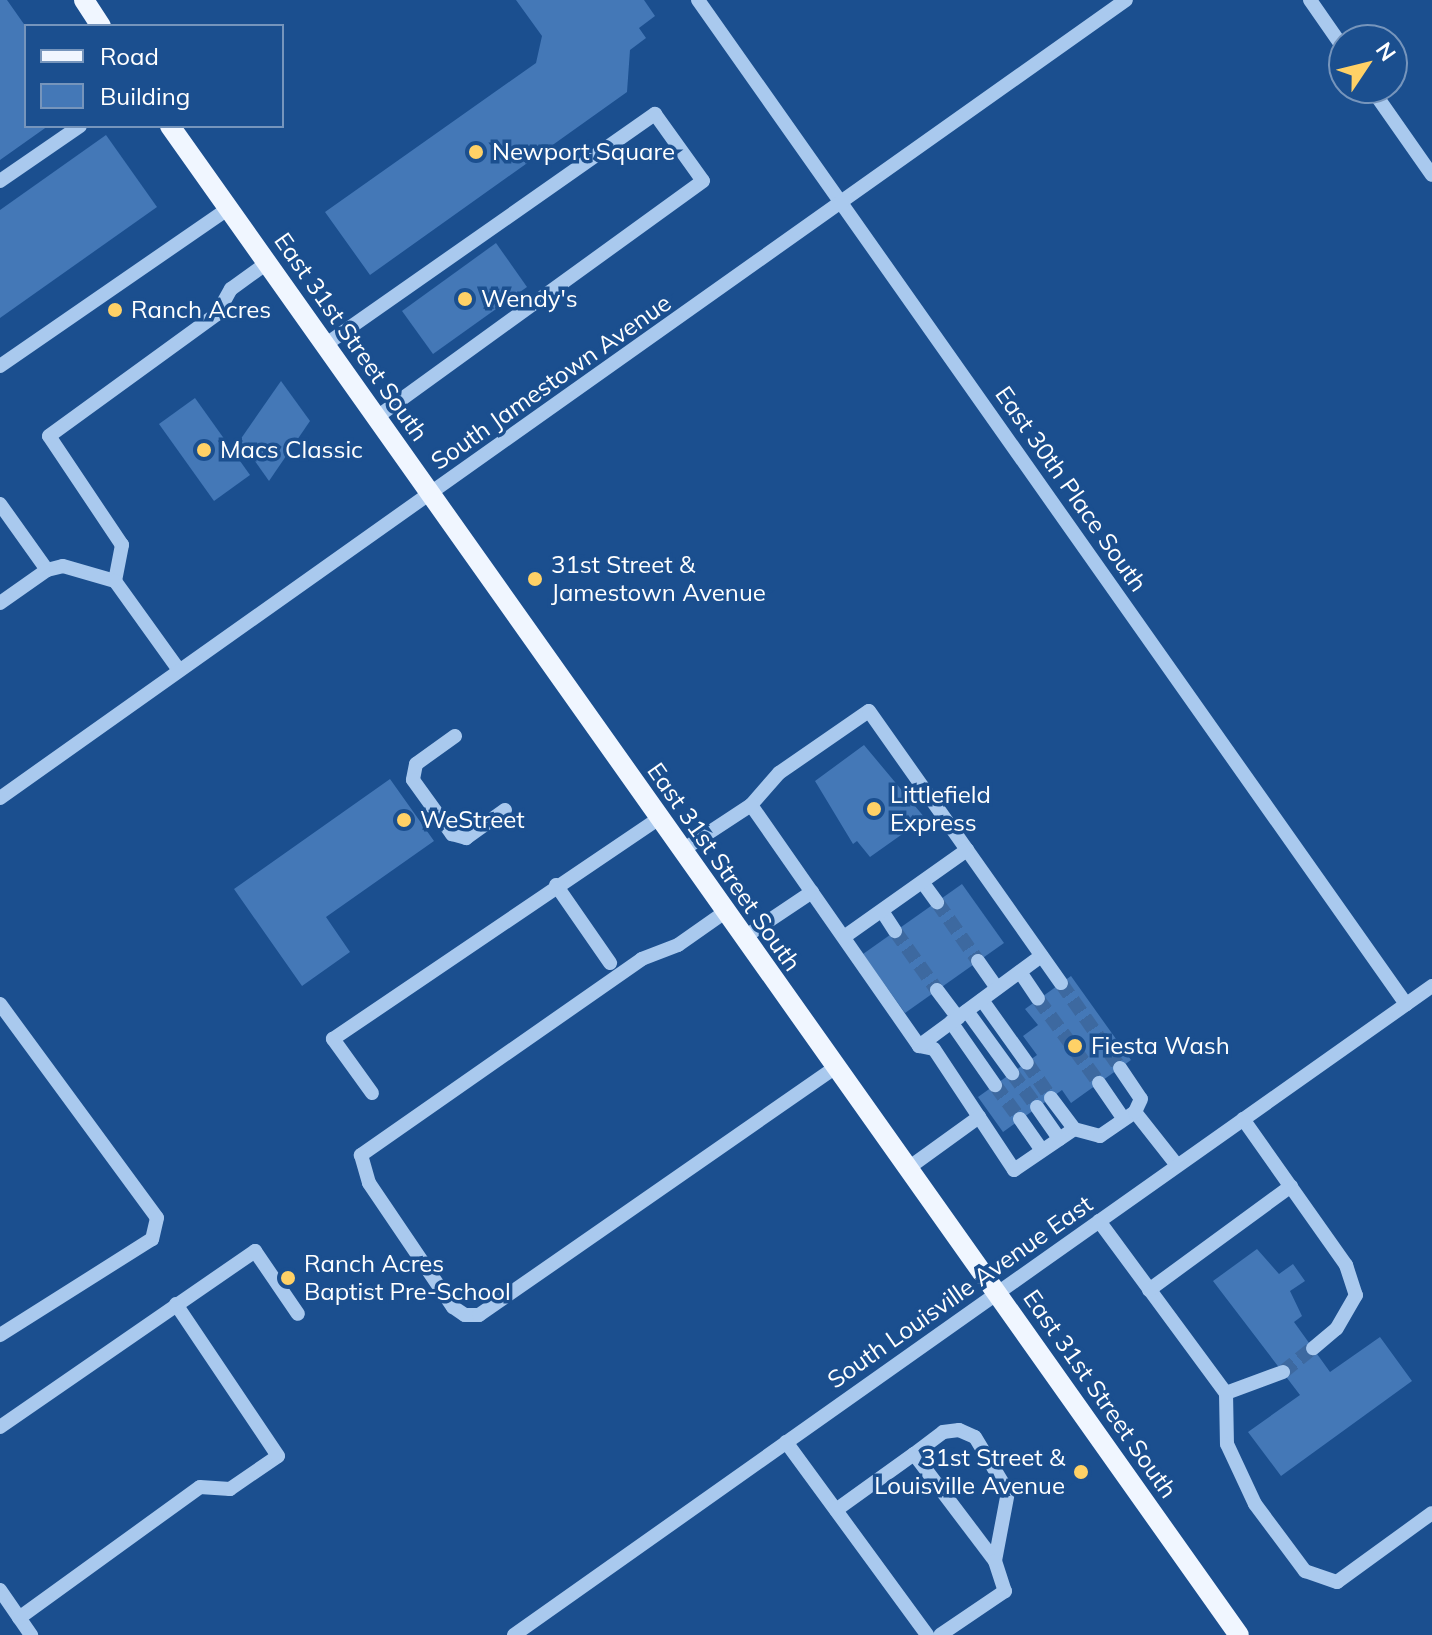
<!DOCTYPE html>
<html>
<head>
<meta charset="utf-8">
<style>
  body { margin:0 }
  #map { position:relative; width:1432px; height:1635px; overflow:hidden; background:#1b4f8f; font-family:Mulish,sans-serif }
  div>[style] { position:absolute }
  .building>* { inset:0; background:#4478b7 }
  .minor-tunnel>* { height:14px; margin-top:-7px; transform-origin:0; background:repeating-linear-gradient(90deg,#3d69a0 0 14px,transparent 0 21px) }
  .minor>* { height:14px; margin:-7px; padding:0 7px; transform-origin:7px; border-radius:7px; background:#a9c9ee }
  .major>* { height:20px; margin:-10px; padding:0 10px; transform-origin:10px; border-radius:10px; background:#f0f6ff }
  .dots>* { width:22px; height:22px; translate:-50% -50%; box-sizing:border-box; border:4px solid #1b4f8f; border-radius:50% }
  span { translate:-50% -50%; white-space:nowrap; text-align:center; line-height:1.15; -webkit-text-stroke:7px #1b4f8f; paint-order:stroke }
  .poi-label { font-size:24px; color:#fff }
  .left { translate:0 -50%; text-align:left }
  .right { translate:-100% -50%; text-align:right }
  .street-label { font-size:24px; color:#fff }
  .legend { position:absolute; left:24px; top:24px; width:260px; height:104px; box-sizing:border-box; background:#1b4f8f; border:2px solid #7695bc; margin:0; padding:10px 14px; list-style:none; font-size:24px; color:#fff }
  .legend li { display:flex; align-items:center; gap:16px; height:40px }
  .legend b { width:40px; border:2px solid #7695bc }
  .north { position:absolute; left:1328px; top:24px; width:80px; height:80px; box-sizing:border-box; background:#1b4f8f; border:2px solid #7695bc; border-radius:50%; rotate:55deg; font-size:22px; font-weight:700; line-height:32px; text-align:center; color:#fff }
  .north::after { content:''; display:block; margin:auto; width:28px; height:36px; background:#ffd166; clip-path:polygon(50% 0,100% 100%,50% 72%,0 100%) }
</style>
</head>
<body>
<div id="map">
  <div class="building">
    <div style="clip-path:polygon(0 0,7px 0,26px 27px,26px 126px,48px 126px,0 160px)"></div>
    <div style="clip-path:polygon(516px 0,644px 0,655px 16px,639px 28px,646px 38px,630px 50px,627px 92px,370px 275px,325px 212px,536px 63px,542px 36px)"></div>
    <div style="clip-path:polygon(106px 135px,157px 207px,0 318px,0 210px)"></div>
    <div style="clip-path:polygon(496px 243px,527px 287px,433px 354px,402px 311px)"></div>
    <div style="clip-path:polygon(281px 381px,310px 421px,269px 481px,240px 440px)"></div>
    <div style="clip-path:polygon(195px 398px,250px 475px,214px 501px,159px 424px)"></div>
    <div style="clip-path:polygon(864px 745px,925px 818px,870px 857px,857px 841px,853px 844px,815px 781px)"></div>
    <div style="clip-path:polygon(390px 779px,434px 841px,326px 917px,350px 952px,302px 986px,234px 889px)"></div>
    <div style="clip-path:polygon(962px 884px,1004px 943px,905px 1013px,863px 954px)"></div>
    <div style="clip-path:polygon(1071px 976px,1131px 1060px,1071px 1103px,1062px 1090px,1003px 1132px,978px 1097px,1037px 1055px,1023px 1036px,1038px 1025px,1025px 1009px)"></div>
    <div style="clip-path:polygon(1257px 1249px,1279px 1274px,1293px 1264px,1305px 1281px,1290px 1291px,1302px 1316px,1294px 1322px,1330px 1372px,1380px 1337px,1412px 1381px,1281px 1476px,1248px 1432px,1300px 1395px,1213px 1281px)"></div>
  </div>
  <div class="minor-tunnel">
    <div style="left:937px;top:902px;width:72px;rotate:55.2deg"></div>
    <div style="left:895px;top:931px;width:72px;rotate:54.6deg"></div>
    <div style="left:1061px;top:983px;width:103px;rotate:55.2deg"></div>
    <div style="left:1038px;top:999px;width:104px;rotate:54deg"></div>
    <div style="left:1027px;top:1063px;width:42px;rotate:55.6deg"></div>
    <div style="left:1012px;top:1073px;width:42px;rotate:53.7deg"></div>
    <div style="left:995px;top:1085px;width:42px;rotate:53.7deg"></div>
    <div style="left:1283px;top:1372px;width:38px;rotate:-39deg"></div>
  </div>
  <div class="minor">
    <div style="left:698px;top:0;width:1229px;rotate:54.81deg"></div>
    <div style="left:1310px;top:0;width:60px;rotate:55.2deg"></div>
    <div style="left:1371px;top:88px;width:106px;rotate:55deg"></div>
    <div style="left:0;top:181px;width:97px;rotate:-34.5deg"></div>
    <div style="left:325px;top:345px;width:403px;rotate:-35deg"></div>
    <div style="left:655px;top:114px;width:82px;rotate:54.4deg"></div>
    <div style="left:703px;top:181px;width:404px;rotate:144.1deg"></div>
    <div style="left:0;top:366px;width:277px;rotate:-34.6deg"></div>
    <div style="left:0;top:504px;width:81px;rotate:54.5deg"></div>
    <div style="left:115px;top:581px;width:37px;rotate:-79deg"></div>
    <div style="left:122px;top:545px;width:131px;rotate:-123.8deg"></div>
    <div style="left:49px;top:436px;width:208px;rotate:-36deg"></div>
    <div style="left:217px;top:314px;width:29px;rotate:-61deg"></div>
    <div style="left:231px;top:289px;width:44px;rotate:-35.8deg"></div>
    <div style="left:0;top:603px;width:57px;rotate:-35.1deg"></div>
    <div style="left:47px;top:570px;width:16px;rotate:-14deg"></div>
    <div style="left:63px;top:566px;width:54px;rotate:16.1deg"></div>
    <div style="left:115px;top:581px;width:110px;rotate:54.3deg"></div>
    <div style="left:455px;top:736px;width:48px;rotate:144.3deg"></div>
    <div style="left:416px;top:764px;width:16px;rotate:101deg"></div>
    <div style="left:413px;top:780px;width:67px;rotate:54.2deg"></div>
    <div style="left:452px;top:834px;width:15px;rotate:16deg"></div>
    <div style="left:466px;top:838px;width:48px;rotate:-35.7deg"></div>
    <div style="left:0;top:798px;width:1380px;rotate:-35.33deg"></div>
    <div style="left:751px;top:805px;width:43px;rotate:-48.8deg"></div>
    <div style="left:779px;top:773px;width:109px;rotate:-34.6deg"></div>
    <div style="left:869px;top:711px;width:333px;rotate:54.8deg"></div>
    <div style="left:681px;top:851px;width:84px;rotate:-33.3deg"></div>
    <div style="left:751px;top:805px;width:294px;rotate:55.1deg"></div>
    <div style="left:919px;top:1046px;width:15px;rotate:11deg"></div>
    <div style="left:934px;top:1049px;width:145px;rotate:56.5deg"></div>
    <div style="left:1014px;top:1170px;width:73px;rotate:-34.3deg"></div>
    <div style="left:1074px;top:1129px;width:27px;rotate:15deg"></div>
    <div style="left:1100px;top:1136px;width:42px;rotate:-34.4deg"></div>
    <div style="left:1135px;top:1112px;width:66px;rotate:51.7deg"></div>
    <div style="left:923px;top:883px;width:24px;rotate:54deg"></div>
    <div style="left:556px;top:885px;width:95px;rotate:55.3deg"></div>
    <div style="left:882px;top:911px;width:24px;rotate:57deg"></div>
    <div style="left:725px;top:912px;width:57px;rotate:144.9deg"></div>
    <div style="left:678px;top:945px;width:39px;rotate:159deg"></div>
    <div style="left:642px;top:959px;width:343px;rotate:145.1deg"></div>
    <div style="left:361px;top:1155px;width:29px;rotate:74deg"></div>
    <div style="left:369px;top:1183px;width:150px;rotate:55.9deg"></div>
    <div style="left:453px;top:1307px;width:14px;rotate:34deg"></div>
    <div style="left:465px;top:1315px;width:14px"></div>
    <div style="left:479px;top:1315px;width:432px;rotate:-34.8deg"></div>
    <div style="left:844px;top:937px;width:151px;rotate:-35.3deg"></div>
    <div style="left:743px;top:938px;width:83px;rotate:-33.7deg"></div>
    <div style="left:978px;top:961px;width:33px;rotate:55deg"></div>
    <div style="left:1020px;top:972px;width:32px;rotate:56deg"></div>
    <div style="left:937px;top:990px;width:35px;rotate:53deg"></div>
    <div style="left:982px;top:1000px;width:77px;rotate:54.5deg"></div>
    <div style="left:0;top:1004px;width:265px;rotate:53.7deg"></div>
    <div style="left:157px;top:1218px;width:22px;rotate:103deg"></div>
    <div style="left:152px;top:1239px;width:180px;rotate:147.7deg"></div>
    <div style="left:967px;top:1011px;width:77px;rotate:54deg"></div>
    <div style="left:951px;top:1022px;width:77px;rotate:55.1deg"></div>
    <div style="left:919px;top:1046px;width:152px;rotate:-36.4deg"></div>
    <div style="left:1120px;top:1068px;width:37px;rotate:56deg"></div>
    <div style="left:1141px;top:1099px;width:14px;rotate:115deg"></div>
    <div style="left:1099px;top:1083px;width:42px;rotate:55.6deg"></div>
    <div style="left:372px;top:1093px;width:67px;rotate:-125.8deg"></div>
    <div style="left:333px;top:1039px;width:392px;rotate:-34.1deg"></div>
    <div style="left:1051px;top:1098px;width:39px;rotate:53deg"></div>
    <div style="left:1037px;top:1107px;width:39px;rotate:55deg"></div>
    <div style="left:1020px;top:1119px;width:38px;rotate:55deg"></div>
    <div style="left:1243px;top:1119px;width:179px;rotate:54.8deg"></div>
    <div style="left:1346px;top:1265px;width:32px;rotate:72deg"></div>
    <div style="left:1356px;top:1295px;width:39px;rotate:120deg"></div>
    <div style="left:1336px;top:1329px;width:30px;rotate:140deg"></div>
    <div style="left:907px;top:1169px;width:89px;rotate:-35.8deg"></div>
    <div style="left:1099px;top:1221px;width:214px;rotate:53.6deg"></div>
    <div style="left:1149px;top:1290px;width:176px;rotate:-36.2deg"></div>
    <div style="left:1283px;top:1372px;width:61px;rotate:159.8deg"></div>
    <div style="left:1226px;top:1393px;width:51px;rotate:88.9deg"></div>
    <div style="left:1227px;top:1444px;width:66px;rotate:65deg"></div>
    <div style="left:1255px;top:1504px;width:84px;rotate:53.3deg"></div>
    <div style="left:1305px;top:1571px;width:34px;rotate:19deg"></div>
    <div style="left:1337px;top:1582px;width:117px;rotate:-36deg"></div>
    <div style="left:0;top:1427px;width:310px;rotate:-34.6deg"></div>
    <div style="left:255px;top:1251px;width:76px;rotate:55.7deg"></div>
    <div style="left:786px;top:1442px;width:239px;rotate:53.8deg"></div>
    <div style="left:914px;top:1454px;width:36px;rotate:-37deg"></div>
    <div style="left:943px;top:1432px;width:16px;rotate:-7deg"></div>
    <div style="left:959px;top:1430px;width:17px;rotate:24deg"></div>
    <div style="left:975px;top:1437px;width:64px;rotate:59deg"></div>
    <div style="left:1008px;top:1492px;width:70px;rotate:100.7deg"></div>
    <div style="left:836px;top:1510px;width:96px;rotate:-35.7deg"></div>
    <div style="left:914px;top:1454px;width:134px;rotate:52.9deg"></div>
    <div style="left:995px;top:1561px;width:32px;rotate:72deg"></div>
    <div style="left:1005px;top:1591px;width:78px;rotate:145.9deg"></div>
    <div style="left:0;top:1590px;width:55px;rotate:55.4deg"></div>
    <div style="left:19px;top:1618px;width:223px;rotate:-35.9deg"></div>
    <div style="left:200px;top:1487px;width:30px;rotate:4deg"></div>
    <div style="left:230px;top:1489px;width:58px;rotate:-34.5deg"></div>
    <div style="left:278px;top:1456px;width:183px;rotate:-123.9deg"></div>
    <div style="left:514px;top:1635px;width:1124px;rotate:-35.26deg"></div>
  </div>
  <div class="major">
    <div style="left:84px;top:0;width:31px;rotate:57deg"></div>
    <div style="left:170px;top:126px;width:1849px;rotate:54.69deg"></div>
  </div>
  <div class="dots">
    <div style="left:476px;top:152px;background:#ffd166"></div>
    <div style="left:465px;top:299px;background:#ffd166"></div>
    <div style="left:115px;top:310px;background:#ffd166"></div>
    <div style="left:204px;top:450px;background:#ffd166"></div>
    <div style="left:535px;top:579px;background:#ffd166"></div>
    <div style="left:874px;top:809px;background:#ffd166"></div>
    <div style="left:404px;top:820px;background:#ffd166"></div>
    <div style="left:1075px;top:1046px;background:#ffd166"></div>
    <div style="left:288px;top:1278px;background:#ffd166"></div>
    <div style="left:1081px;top:1472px;background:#ffd166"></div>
  </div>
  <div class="poi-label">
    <span class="left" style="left:492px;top:152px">Newport Square</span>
    <span class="left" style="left:481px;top:299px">Wendy's</span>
    <span class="left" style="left:131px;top:310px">Ranch Acres</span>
    <span class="left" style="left:220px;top:450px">Macs Classic</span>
    <span class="left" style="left:551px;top:579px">31st Street &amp;<br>Jamestown Avenue</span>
    <span class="left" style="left:890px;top:809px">Littlefield<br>Express</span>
    <span class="left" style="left:420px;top:820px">WeStreet</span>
    <span class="left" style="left:1091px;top:1046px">Fiesta Wash</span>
    <span class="left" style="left:304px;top:1278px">Ranch Acres<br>Baptist Pre-School</span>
    <span class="right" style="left:1065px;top:1472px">31st Street &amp;<br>Louisville Avenue</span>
  </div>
  <div class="street-label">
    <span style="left:351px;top:337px;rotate:55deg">East 31st Street South</span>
    <span style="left:551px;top:382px;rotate:-35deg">South Jamestown Avenue</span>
    <span style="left:1071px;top:489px;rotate:55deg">East 30th Place South</span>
    <span style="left:724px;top:867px;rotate:55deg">East 31st Street South</span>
    <span style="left:960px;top:1292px;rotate:-35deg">South Louisville Avenue East</span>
    <span style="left:1100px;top:1394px;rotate:55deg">East 31st Street South</span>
  </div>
  <ul class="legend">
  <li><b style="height:10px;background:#f0f6ff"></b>Road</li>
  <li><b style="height:22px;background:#4478b7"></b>Building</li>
  </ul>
  <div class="north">N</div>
</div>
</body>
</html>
